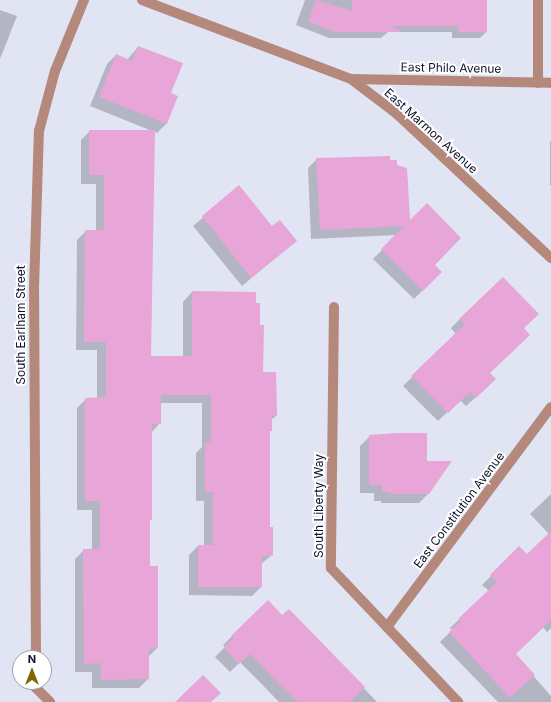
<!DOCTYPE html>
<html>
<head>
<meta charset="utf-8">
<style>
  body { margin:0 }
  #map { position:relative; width:551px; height:702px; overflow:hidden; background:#e0e4f3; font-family:Inter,sans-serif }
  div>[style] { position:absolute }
  .shadow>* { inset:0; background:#0003 }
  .building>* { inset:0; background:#e7a5d8 }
  .minor>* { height:10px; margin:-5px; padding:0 5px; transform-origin:5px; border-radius:5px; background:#b5887c }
  .tertiary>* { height:10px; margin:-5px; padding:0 5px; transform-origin:5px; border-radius:5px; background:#b5887c }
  span { translate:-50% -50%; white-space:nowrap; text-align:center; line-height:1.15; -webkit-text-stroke:4px #fff; paint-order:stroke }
  .street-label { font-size:12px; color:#0f122b }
  .north { position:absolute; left:12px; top:650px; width:40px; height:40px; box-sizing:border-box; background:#fff; border:1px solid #9fa0aa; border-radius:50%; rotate:0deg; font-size:11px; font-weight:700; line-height:16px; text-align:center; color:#0f122b }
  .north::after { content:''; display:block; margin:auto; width:14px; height:18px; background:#7e6900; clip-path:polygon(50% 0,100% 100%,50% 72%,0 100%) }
</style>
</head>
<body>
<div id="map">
  <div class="shadow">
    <div style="clip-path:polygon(305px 0,486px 0,486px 32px,480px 38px,452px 38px,452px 32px,388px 32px,381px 38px,329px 38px,296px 25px)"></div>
    <div style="clip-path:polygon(0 10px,17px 16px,0 59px)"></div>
    <div style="clip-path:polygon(138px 47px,170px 94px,166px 124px,157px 133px,154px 131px,150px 357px,183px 357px,183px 302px,192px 292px,255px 304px,259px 326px,262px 373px,276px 416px,271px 420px,269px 433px,269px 528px,272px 555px,261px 564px,261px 587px,252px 596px,189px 595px,189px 555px,198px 546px,204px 546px,204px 501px,196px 501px,196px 453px,202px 447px,202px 403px,160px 403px,160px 423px,151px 433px,151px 519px,149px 522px,149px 568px,157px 648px,148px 657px,148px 679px,139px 688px,92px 688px,92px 672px,75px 672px,75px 559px,84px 550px,92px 550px,92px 510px,77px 510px,77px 408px,86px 399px,97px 399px,97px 350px,76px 350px,77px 240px,86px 231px,96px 231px,96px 184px,81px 184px,81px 140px,90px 131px,152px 131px,90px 106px,107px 64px,116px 55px,127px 60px)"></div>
    <div style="clip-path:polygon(550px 141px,551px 141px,551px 185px,550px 185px)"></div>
    <div style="clip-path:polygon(317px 159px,389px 161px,409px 222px,433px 265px,441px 272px,414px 299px,373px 259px,397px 235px,311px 239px,308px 168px)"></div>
    <div style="clip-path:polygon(239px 187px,272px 228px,296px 241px,242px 286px,193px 226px)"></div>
    <div style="clip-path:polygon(460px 319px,523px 328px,489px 373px,486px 388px,466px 406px,460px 400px,438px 421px,403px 386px,456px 334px,451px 328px)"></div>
    <div style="clip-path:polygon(370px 436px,428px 494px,419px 503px,381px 503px,381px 501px,374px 501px,374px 493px,360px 493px,360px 446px)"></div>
    <div style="clip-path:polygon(551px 494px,551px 628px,547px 632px,543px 627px,514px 654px,551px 696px,551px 702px,498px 702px,440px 642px,452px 630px,450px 628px,489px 591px,482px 585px,491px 576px,527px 555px,549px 534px,530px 514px)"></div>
    <div style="clip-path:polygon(268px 601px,282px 616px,289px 610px,377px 702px,279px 702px,240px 662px,230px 672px,215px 657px,225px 647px,223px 645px)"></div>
  </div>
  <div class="building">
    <div style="clip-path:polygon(316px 0,352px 11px,352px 0,487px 0,487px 32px,458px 32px,458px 26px,390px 26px,402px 32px,336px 32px,308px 22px)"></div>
    <div style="clip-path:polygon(138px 46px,183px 63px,171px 93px,178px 96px,167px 124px,99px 97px,116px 54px,132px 61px)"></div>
    <div style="clip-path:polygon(89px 130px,155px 130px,151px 356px,192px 356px,192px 291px,256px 292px,256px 303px,260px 303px,260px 325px,264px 325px,263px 372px,276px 372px,277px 416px,272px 416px,272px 431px,270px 431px,270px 527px,273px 527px,273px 556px,262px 556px,262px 587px,198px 587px,198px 545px,213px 545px,213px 492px,205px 492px,205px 443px,211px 443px,211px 395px,161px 395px,161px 424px,152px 424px,152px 520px,150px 520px,150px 566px,158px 566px,158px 648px,149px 649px,149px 679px,101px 680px,101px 663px,84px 664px,83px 549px,100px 549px,100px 501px,85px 501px,85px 398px,106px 397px,106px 342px,84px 342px,85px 230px,104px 230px,104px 175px,89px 175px)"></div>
    <div style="clip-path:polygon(390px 156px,390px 160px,397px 160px,397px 165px,407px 168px,410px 220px,427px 203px,461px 238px,435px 265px,442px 272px,423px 291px,381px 249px,404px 226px,320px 230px,316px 158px)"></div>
    <div style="clip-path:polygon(239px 185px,272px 226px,280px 220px,297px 241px,251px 278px,202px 216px)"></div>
    <div style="clip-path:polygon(503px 277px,539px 314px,524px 328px,530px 335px,490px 373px,496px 379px,476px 398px,470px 392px,448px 413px,411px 376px,465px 324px,459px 319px)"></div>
    <div style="clip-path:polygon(397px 433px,427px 433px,427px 461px,452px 461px,429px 494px,390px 494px,390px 492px,382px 492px,382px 485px,369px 485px,369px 435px)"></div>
    <div style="clip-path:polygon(551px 531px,551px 620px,516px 654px,535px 675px,510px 698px,449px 632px,461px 621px,459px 618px,497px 582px,490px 575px,519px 546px,527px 554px)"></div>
    <div style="clip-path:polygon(268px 600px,282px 615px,289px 609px,365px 687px,350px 702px,297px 702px,250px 654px,239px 664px,224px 647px,234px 638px,231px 636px)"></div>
    <div style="clip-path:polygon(203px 675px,221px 693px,211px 702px,175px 702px)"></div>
  </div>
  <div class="minor">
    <div style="left:538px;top:83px;width:83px;rotate:-90deg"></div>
    <div style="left:334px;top:307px;width:261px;rotate:90.7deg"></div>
    <div style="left:331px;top:568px;width:185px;rotate:46.5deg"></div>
    <div style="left:387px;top:627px;width:274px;rotate:-53.3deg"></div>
    <div style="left:36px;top:658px;width:370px;rotate:-90.3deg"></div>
    <div style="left:34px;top:288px;width:157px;rotate:-88.2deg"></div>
    <div style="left:39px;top:131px;width:62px;rotate:-75.1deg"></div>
    <div style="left:55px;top:71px;width:77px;rotate:-67.8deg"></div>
    <div style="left:36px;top:682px;width:6px;rotate:90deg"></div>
    <div style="left:36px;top:688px;width:20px;rotate:45deg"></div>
  </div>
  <div class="tertiary">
    <div style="left:142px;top:0;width:223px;rotate:20.7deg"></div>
    <div style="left:351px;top:79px;width:58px;rotate:37.3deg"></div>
    <div style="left:397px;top:114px;width:211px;rotate:43.1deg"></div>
    <div style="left:351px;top:79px;width:200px;rotate:1.1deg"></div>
  </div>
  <div class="street-label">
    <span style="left:451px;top:68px;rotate:1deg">East Philo Avenue</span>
    <span style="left:431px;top:131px;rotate:42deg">East Marmon Avenue</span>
    <span style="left:21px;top:325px;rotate:-90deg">South Earlham Street</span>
    <span style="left:319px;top:506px;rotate:-90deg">South Liberty Way</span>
    <span style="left:459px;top:510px;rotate:-53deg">East Constitution Avenue</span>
  </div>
  <div class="north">N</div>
</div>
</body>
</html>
